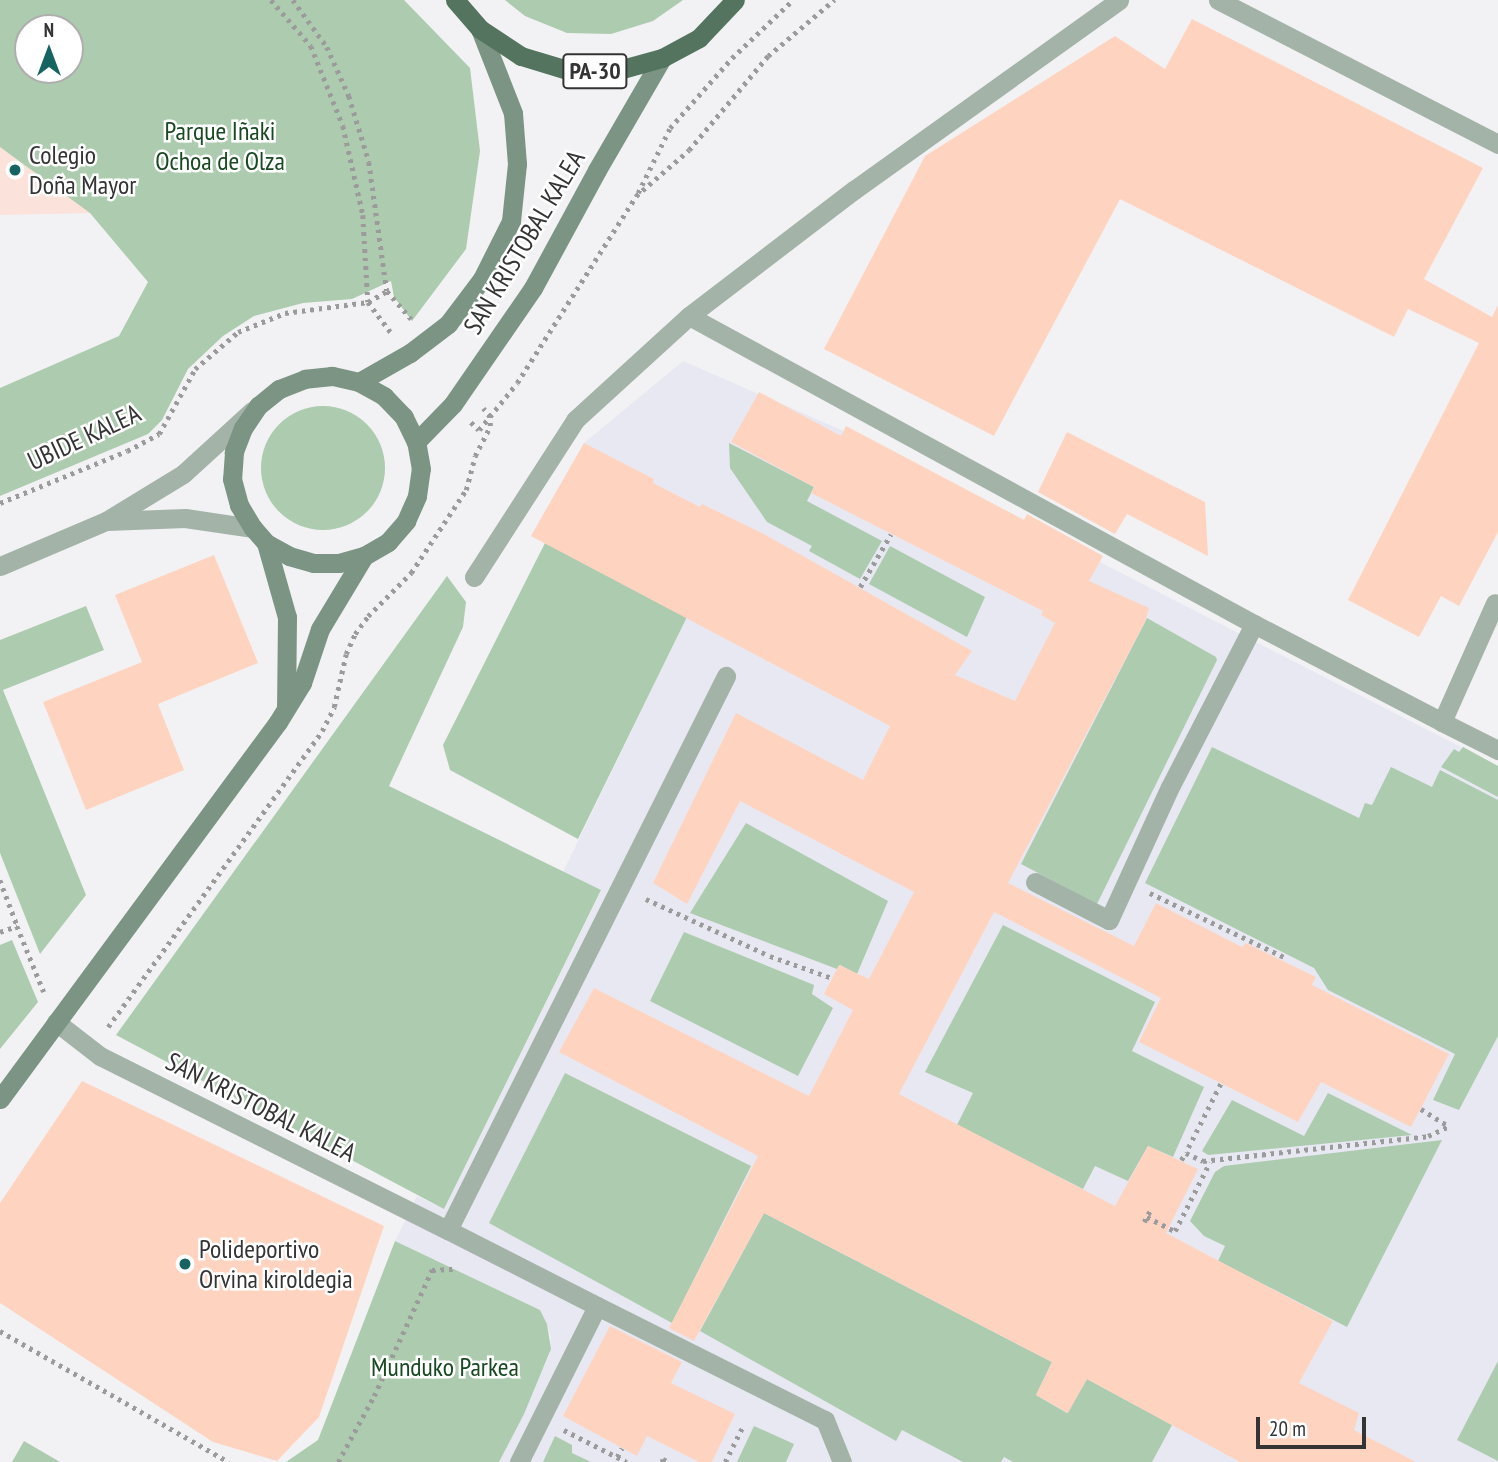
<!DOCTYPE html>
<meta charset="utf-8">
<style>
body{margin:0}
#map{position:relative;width:1498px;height:1462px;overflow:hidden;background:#f2f2f4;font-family:"PT Sans Narrow",sans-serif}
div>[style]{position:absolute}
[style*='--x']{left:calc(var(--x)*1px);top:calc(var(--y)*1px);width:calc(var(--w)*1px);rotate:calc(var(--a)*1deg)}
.built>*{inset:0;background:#e8e8f2}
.education>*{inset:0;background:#fbe2da}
.green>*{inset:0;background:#adcbaf}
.round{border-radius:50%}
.building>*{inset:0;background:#fed4c1}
.path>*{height:4.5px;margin-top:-2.25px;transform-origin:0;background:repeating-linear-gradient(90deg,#9b9b9c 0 3.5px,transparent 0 8.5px)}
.service>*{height:19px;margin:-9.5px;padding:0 9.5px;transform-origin:9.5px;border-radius:9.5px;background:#a3b3a8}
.tertiary>*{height:19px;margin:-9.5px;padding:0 9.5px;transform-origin:9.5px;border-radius:9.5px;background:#a3b3a8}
.secondary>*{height:19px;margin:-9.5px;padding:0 9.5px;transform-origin:9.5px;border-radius:9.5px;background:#7c9483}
.trunk>*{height:19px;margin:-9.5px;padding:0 9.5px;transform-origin:9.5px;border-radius:9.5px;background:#54745f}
.dots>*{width:19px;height:19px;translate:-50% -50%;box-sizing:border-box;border:4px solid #fff;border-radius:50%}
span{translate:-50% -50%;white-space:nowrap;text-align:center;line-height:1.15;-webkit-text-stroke:5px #fff;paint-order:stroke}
.shield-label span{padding:2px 5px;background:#fff;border:2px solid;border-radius:5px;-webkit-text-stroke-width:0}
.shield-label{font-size:24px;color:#343434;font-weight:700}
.park-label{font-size:26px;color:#194921}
.poi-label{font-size:26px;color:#343434}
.left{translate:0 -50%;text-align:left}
.street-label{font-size:26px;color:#343434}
.north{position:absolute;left:14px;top:14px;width:70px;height:70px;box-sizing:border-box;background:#fff;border:2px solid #aeaeae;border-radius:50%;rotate:0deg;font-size:19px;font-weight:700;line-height:28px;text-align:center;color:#343434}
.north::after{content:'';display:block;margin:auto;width:24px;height:32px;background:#156461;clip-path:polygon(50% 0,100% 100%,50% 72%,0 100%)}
.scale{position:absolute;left:1256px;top:1417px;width:110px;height:32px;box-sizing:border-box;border:4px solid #343434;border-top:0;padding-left:9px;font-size:21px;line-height:24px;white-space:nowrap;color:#343434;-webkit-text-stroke:5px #fff;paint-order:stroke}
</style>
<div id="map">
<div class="built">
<i style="clip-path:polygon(683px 361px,844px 431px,1498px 766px,1498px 1462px,499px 1462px,549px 1356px,551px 1338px,547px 1324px,540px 1310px,395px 1241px,417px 1196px,444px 1209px,601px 891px,563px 872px,687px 617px,531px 536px,584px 443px)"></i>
</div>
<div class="education">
<i style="clip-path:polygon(0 147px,62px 192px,91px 213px,0 215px)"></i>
</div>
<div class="green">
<i style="clip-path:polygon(evenodd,0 0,404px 0,470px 68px,480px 151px,466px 249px,412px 321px,394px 297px,391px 281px,352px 299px,303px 303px,254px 316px,223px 336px,188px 369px,162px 420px,148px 434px,0 496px,0 388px,119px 336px,148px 282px,90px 213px,0 147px,0 0,70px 28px,70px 70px,28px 70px,28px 28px,70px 28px)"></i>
<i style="clip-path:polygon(505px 0,683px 0,653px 21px,611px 34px,567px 33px,525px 16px)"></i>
<i class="round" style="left:261px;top:406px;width:124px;height:124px"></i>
<i style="clip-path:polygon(729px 443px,814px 487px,807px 501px,882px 541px,860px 579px,809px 551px,812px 546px,767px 522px,730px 468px)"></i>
<i style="clip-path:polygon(545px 543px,687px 617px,578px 839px,450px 770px,443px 745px)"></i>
<i style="clip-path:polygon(890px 546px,985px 597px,967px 637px,869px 584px)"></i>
<i style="clip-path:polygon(447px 576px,466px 602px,463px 627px,389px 786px,601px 890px,444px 1209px,116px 1035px)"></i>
<i style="clip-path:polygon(86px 606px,104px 650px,3px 690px,86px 895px,40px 954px,0 853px,0 640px)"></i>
<i style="clip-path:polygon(1147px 618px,1216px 657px,1217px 660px,1097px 904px,1021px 864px)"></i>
<i style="clip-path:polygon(1212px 747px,1359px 818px,1365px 803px,1372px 805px,1391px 767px,1432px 787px,1440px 770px,1498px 800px,1498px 1036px,1459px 1110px,1433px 1100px,1455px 1054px,1328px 990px,1314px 968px,1145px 883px)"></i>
<i style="clip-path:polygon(1463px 747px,1498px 766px,1498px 797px,1441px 767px,1454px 749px,1459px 752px)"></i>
<i style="clip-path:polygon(746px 823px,888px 901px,857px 974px,840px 965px,837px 969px,690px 913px)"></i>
<i style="clip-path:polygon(1003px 925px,1155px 1002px,1132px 1051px,1204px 1087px,1173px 1157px,1148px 1146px,1128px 1181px,1095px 1166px,1083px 1189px,957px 1125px,973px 1093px,925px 1072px)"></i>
<i style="clip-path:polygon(684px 932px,814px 985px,812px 994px,833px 1008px,798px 1076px,650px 1001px)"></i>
<i style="clip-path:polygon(12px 940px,38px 1002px,0 1049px,0 945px)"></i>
<i style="clip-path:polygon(565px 1073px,751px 1166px,672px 1323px,489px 1223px)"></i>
<i style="clip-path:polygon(1328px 1093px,1412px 1135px,1208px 1155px,1202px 1151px,1232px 1100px,1304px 1136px)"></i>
<i style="clip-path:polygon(1442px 1140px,1347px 1327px,1218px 1261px,1225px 1246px,1204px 1236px,1190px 1221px,1215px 1172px,1224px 1166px)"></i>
<i style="clip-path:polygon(764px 1213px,1052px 1362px,1036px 1395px,1067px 1413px,1087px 1379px,1172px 1425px,1152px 1462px,1013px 1462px,1004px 1457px,1001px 1462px,963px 1462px,902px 1430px,896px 1441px,700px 1331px)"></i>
<i style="clip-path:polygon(395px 1241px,540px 1310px,547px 1324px,551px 1349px,524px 1414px,499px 1462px,286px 1462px,318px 1440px)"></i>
<i style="clip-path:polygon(1498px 1361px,1498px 1461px,1457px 1440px)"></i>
<i style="clip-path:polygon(754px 1426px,794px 1444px,786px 1462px,737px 1462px)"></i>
<i style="clip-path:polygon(555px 1436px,572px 1445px,572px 1453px,591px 1462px,543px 1462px)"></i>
<i style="clip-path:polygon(24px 1441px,60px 1462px,12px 1462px)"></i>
</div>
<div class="building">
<i style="clip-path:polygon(1192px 19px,1483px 168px,1424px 279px,1492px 317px,1498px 305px,1498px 532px,1459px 606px,1441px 596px,1419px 637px,1348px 600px,1479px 343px,1408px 309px,1394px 337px,1120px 199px,994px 436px,824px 349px,925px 156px,1115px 36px,1165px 69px)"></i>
<i style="clip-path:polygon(759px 392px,841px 436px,846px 426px,1024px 520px,1027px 514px,1103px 556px,1089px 581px,1149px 608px,1145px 622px,1008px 883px,1134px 946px,1156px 903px,1242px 947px,1246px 943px,1316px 977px,1312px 985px,1449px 1054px,1411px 1127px,1321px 1082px,1298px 1122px,1139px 1042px,1161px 998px,994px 912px,899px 1094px,1115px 1206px,1148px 1146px,1198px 1169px,1166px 1233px,1333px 1321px,1299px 1383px,1359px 1413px,1354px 1430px,1416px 1462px,1240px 1462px,1087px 1379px,1068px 1413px,1036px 1395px,1052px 1362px,764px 1213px,694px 1341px,669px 1328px,758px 1156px,559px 1052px,594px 988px,809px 1096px,853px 1010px,824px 994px,839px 965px,869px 979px,914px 892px,740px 801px,687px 904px,653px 883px,736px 713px,863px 780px,890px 726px,531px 536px,584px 443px,654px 479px,653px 483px,700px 507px,702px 504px,762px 533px,972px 651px,955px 675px,1015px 701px,1055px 623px,1041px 615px,1043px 611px,811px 493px,814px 487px,731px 442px)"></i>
<i style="clip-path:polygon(1067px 432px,1205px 502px,1208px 556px,1127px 514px,1115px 534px,1038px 492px)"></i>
<i style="clip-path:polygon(214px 555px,258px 663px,158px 704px,184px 770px,86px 810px,43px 702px,142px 662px,115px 595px)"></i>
<i style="clip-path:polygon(82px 1081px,384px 1226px,319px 1417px,277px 1461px,213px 1442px,0 1303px,0 1203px)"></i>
<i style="clip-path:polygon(610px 1326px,682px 1362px,671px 1383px,735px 1414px,712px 1462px,699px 1462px,647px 1436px,637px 1456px,563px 1416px)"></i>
</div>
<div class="path">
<i style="--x:271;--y:0;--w:61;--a:49"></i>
<i style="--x:311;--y:46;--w:86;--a:68.2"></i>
<i style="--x:343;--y:126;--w:91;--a:77.3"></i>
<i style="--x:363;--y:215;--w:87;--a:86.7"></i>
<i style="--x:368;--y:302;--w:38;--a:53"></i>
<i style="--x:293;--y:0;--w:58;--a:54.1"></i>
<i style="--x:327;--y:47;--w:54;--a:65.8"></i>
<i style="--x:349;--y:96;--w:69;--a:73.1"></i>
<i style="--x:369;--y:162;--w:130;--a:82.1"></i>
<i style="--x:638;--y:193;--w:72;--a:-63.8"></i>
<i style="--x:670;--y:128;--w:94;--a:-48.5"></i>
<i style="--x:732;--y:58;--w:84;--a:-43.6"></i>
<i style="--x:387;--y:291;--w:37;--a:49"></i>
<i style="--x:471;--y:422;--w:11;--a:45"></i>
<i style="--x:479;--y:430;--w:60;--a:-51"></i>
<i style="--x:517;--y:383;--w:222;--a:-57.5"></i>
<i style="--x:636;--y:196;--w:70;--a:-41"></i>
<i style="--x:689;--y:150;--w:123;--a:-50"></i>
<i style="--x:768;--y:56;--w:87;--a:-40.3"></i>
<i style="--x:0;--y:503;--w:137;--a:-22.3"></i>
<i style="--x:127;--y:451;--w:36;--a:-28"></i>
<i style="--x:159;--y:434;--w:74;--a:-61"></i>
<i style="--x:195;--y:369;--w:57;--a:-40.7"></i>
<i style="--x:238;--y:332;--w:51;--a:-22"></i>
<i style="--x:285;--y:313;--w:84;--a:-7.5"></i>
<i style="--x:368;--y:302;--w:22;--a:-30"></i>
<i style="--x:860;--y:587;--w:61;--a:-59.7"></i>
<i style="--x:0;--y:880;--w:48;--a:69.3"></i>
<i style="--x:1150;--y:893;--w:148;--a:25.5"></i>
<i style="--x:646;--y:899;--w:136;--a:24.7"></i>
<i style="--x:770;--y:956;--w:66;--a:19.5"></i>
<i style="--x:0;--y:932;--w:18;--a:-19"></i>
<i style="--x:17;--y:926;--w:71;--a:67.8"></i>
<i style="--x:108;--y:1027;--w:365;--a:-54.1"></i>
<i style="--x:322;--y:731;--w:27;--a:-63"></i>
<i style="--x:334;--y:707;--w:54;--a:-77.2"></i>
<i style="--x:346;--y:654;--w:22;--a:-66"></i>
<i style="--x:355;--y:634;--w:22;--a:-54"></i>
<i style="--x:368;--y:616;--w:61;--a:-45"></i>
<i style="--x:411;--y:573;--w:100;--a:-56.5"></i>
<i style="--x:466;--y:490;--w:35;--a:-75"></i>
<i style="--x:475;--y:456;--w:34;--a:-63"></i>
<i style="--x:490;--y:426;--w:9;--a:-90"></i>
<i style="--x:490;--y:417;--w:11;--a:-128"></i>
<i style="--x:1221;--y:1084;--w:77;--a:116.9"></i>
<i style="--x:1186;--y:1153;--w:19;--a:25"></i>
<i style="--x:1203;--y:1161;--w:226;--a:-6.3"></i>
<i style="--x:1428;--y:1136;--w:23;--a:-25"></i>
<i style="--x:1421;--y:1109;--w:32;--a:32"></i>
<i style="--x:1181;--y:1160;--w:9;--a:-54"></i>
<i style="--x:1147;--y:1217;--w:31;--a:27"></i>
<i style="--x:1175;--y:1231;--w:77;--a:-63.1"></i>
<i style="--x:1144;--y:1222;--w:15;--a:-62"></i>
<i style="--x:0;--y:1331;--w:264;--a:29.8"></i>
<i style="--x:564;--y:1430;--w:59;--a:27"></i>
<i style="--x:617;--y:1457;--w:10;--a:-61"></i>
<i style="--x:617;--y:1457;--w:11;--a:27"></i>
<i style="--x:338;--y:1462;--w:75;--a:-61.4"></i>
<i style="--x:374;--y:1396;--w:139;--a:-65.3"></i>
<i style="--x:432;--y:1270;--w:22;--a:-3"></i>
<i style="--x:662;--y:1462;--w:3;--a:-72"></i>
<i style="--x:663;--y:1459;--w:7;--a:27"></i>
<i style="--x:725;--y:1462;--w:42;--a:-63.4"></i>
</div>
<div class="service">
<i style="--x:1218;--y:0;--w:315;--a:27.2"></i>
<i style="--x:689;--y:316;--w:643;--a:28.6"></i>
<i style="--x:1254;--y:624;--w:212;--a:27.5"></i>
<i style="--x:1442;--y:722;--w:130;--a:-66"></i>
<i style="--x:474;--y:577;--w:187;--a:-57.2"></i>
<i style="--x:575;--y:420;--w:154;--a:-42.4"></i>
<i style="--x:689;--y:316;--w:208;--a:-37.4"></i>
<i style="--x:854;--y:190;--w:326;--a:-35.6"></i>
<i style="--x:1442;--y:722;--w:63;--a:26.6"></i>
<i style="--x:1035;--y:882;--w:83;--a:27.2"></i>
<i style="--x:1109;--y:920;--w:146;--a:-65.4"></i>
<i style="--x:1170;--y:787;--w:183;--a:-62.7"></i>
<i style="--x:56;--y:1022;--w:56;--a:37.7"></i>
<i style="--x:100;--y:1056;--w:389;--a:26.6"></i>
<i style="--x:597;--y:1306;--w:255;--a:26.6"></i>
<i style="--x:825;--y:1420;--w:45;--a:68"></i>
<i style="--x:519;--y:1462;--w:174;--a:-63.4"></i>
<i style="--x:597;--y:1306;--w:167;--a:-153"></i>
<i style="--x:448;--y:1230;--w:620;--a:-63.35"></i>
</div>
<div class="tertiary">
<i style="--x:107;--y:521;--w:78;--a:-2.2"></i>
<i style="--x:185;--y:518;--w:69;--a:8.4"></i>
<i style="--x:0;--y:566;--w:115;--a:-23"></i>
<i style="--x:106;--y:521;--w:90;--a:-31.4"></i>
<i style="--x:183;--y:474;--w:93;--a:-42.4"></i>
</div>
<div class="secondary">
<i style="--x:359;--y:382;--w:59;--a:-29.6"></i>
<i style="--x:410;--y:353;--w:48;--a:-37.3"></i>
<i style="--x:448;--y:324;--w:56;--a:-52.9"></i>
<i style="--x:482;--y:279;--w:65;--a:-63.4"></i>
<i style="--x:511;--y:221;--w:57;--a:-84"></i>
<i style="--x:517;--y:164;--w:51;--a:-94.5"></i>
<i style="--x:513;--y:113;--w:90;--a:-111.4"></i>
<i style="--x:416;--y:442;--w:53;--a:-45.8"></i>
<i style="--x:453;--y:404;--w:141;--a:-55.4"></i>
<i style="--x:533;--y:288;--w:134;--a:-61.5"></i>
<i style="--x:597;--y:170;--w:129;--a:-59.9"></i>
<i style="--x:266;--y:543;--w:26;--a:29"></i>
<i style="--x:289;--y:556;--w:25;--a:16"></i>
<i style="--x:313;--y:563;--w:26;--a:0"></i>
<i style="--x:339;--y:563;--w:26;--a:-16"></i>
<i style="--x:364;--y:556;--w:28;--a:-30"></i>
<i style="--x:388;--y:542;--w:28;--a:-49"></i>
<i style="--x:406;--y:521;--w:27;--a:-66"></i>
<i style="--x:417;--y:496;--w:27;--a:-82"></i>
<i style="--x:421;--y:469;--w:27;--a:-100"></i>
<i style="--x:416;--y:442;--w:28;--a:-116"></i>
<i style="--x:404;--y:417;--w:29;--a:-134"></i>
<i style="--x:384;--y:396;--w:29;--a:-151"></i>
<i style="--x:359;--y:382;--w:28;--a:-167"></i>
<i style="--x:332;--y:376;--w:27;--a:174"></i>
<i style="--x:305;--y:379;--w:28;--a:159"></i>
<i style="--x:279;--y:389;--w:27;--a:141"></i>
<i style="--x:258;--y:406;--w:27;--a:124"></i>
<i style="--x:243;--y:428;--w:26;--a:111"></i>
<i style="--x:234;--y:452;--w:27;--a:94"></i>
<i style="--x:232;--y:479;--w:27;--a:75"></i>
<i style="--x:239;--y:505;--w:27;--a:59"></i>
<i style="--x:253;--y:528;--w:20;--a:49"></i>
<i style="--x:266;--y:543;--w:77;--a:74.2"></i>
<i style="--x:287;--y:617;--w:90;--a:90.6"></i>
<i style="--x:0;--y:1099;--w:468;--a:-53.6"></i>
<i style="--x:278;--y:722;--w:46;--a:-58.4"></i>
<i style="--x:302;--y:683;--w:57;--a:-71.6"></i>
<i style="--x:320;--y:629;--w:85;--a:-58.9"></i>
</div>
<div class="trunk">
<i style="--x:455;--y:0;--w:38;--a:49"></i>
<i style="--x:480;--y:29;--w:49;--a:33.4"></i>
<i style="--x:521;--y:56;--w:48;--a:16.9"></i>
<i style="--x:567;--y:70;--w:48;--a:1.2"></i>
<i style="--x:615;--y:71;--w:49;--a:-15.5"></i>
<i style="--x:662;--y:58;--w:42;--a:-28.4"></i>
<i style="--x:699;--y:38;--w:52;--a:-46.5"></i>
</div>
<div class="dots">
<i style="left:15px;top:170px;background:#156461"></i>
<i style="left:185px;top:1264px;background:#156461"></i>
</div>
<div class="shield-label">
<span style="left:595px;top:71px">PA-30</span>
</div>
<div class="park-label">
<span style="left:220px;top:146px">Parque Iñaki<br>Ochoa de Olza</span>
<span style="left:445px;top:1367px">Munduko Parkea</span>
</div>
<div class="poi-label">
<span class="left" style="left:29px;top:170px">Colegio<br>Doña Mayor</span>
<span class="left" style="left:199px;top:1264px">Polideportivo<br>Orvina kiroldegia</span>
</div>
<div class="street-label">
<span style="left:524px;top:242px;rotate:-59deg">SAN KRISTOBAL KALEA</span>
<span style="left:84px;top:437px;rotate:-25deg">UBIDE KALEA</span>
<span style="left:261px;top:1107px;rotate:27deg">SAN KRISTOBAL KALEA</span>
</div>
<div class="north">N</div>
<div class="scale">20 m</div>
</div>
